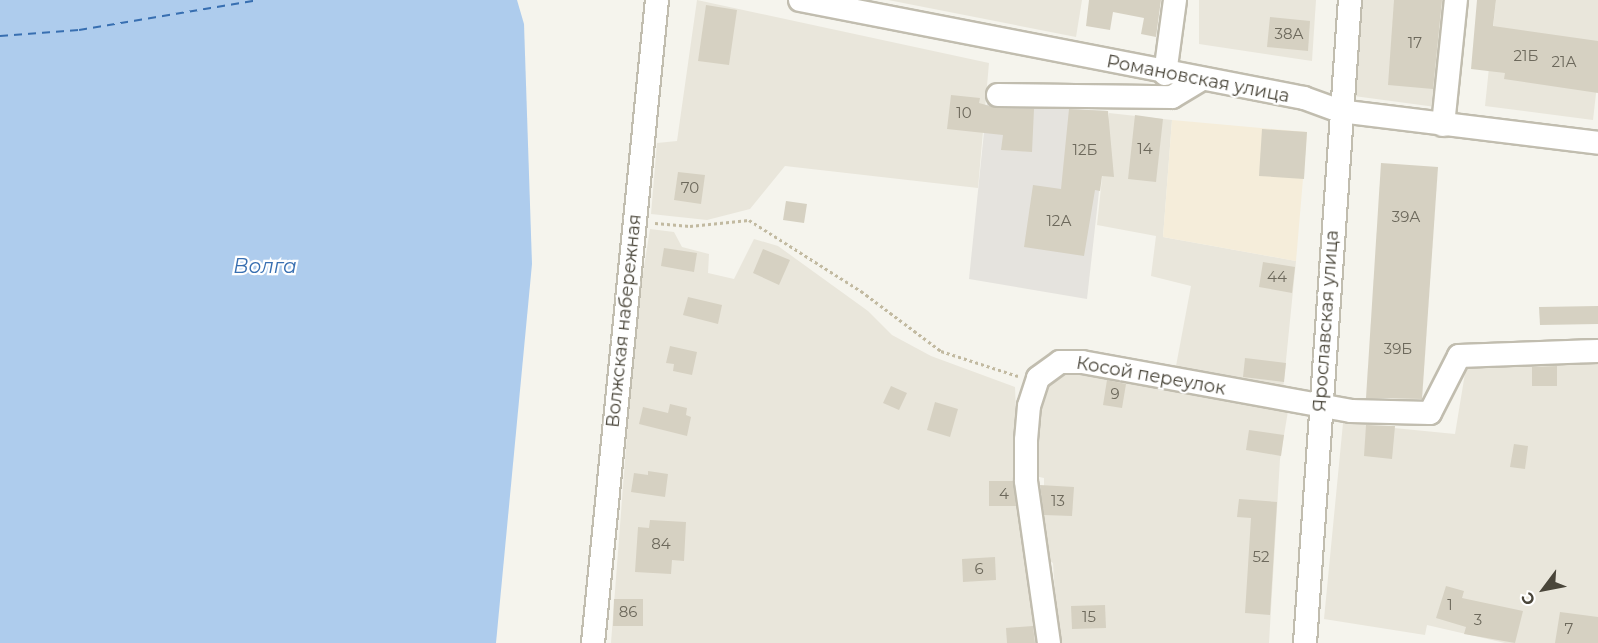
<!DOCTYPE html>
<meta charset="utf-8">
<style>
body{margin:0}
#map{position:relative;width:1598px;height:643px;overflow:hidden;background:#f5f4ed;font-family:Montserrat,sans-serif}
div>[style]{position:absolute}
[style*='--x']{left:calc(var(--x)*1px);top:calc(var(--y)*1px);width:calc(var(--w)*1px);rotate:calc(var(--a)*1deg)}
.residential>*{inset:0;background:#e9e6db}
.commercial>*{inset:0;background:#f5edda}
.industrial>*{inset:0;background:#e5e3de}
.water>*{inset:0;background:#aecced}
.ferry>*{height:1.5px;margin-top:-0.75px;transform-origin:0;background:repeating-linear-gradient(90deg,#386fb1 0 8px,transparent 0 14px)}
.building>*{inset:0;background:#d6d1c2}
.path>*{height:3px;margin-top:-1.5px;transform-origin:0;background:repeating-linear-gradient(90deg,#c2baa1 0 3px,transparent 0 6px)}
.roads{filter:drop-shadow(2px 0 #c1bdaf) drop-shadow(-2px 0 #c1bdaf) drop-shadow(0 2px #c1bdaf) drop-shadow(0 -2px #c1bdaf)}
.minor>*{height:22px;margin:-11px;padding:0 11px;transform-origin:11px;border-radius:11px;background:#fff}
span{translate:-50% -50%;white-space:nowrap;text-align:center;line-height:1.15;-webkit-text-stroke:4.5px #fff;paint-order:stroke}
.number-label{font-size:15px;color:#6d695c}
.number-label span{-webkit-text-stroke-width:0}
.street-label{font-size:18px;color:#4a463a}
.water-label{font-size:20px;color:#386fb1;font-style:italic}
.north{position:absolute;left:1514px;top:559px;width:60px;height:60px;-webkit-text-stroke:4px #fff;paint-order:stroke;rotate:238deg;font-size:16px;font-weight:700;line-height:24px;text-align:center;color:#4a463a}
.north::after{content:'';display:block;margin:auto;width:21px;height:27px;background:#4a463a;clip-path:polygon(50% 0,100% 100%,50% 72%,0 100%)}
</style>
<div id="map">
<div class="residential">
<i style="clip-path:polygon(697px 0,989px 63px,978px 188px,785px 166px,750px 209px,707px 220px,651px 214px,657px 143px,677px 141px)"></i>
<i style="clip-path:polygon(888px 0,1082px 0,1076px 37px)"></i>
<i style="clip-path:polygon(1199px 0,1316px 0,1312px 61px,1199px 44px)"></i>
<i style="clip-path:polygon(1363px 0,1468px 0,1458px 110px,1354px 96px)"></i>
<i style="clip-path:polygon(1496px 0,1598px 0,1598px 76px,1593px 120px,1485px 106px)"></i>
<i style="clip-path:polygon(1109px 113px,1172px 120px,1163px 237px,1296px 261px,1283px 390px,1176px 366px,1191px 286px,1151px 276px,1156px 236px,1097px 225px)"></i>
<i style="clip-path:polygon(650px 229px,674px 232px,682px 247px,709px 254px,708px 273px,734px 279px,754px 239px,778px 246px,868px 311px,892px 335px,931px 356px,1015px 387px,1018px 462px,1038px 643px,611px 643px,636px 317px)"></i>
<i style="clip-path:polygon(1598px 360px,1598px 643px,1505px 643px,1427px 625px,1425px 635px,1324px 619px,1343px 423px,1455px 434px,1467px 361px)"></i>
<i style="clip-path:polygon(1057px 372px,1076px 372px,1288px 411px,1280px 459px,1269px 643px,1058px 643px,1053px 563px,1044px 557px,1044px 478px,1035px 476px,1038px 406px,1046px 382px)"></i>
</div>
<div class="commercial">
<i style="clip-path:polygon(1172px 120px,1307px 132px,1296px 261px,1163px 237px)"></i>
</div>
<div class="industrial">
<i style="clip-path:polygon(987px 103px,1108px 111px,1087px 299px,969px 279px)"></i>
</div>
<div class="water">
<i style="clip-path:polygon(0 0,517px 0,524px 24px,532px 264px,496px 643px,0 643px)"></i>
</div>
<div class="ferry">
<i style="--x:0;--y:36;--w:79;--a:-4.3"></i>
<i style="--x:79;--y:30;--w:182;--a:-9.5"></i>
</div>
<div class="building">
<i style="clip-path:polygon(1089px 0,1161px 0,1156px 37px,1141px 34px,1144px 18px,1113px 12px,1110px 30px,1086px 26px)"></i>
<i style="clip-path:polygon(1394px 0,1442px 0,1433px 89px,1388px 85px)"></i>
<i style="clip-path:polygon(1477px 0,1496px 0,1493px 26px,1598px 41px,1598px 93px,1504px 79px,1505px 73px,1471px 69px)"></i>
<i style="clip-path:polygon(706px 5px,737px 10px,729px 65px,698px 61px)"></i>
<i style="clip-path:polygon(1270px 17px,1310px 21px,1308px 51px,1267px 47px)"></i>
<i style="clip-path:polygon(951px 95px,980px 98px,979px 103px,997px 108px,1034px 109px,1032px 152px,1001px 150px,1003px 135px,947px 129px)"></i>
<i style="clip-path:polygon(1069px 109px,1108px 111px,1114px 177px,1102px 176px,1100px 191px,1095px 190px,1084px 256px,1024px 247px,1033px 185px,1061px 189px)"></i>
<i style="clip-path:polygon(1135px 115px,1163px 119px,1156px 182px,1128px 179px)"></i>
<i style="clip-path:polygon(1262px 129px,1307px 132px,1304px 179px,1259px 176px)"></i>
<i style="clip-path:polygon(1381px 163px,1438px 167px,1422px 399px,1366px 398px)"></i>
<i style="clip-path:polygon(678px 172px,705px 175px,701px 204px,674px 200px)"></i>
<i style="clip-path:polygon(786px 201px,807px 204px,804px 223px,783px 220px)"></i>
<i style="clip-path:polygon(664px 248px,697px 253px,694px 272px,661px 266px)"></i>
<i style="clip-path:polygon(763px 249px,790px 260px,779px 285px,753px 273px)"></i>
<i style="clip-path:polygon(1263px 262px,1295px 267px,1292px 293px,1259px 287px)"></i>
<i style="clip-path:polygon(688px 297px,722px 305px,718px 324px,683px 315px)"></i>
<i style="clip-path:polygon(1598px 306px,1598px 324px,1540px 325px,1539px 307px)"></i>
<i style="clip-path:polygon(670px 346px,697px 352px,692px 375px,673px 371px,674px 364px,666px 363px)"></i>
<i style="clip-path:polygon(1245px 358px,1286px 363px,1284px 382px,1243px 377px)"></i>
<i style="clip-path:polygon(1557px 366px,1557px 386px,1532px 386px,1532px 367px)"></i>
<i style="clip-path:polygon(1107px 380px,1126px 384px,1122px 408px,1103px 405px)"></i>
<i style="clip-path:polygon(891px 386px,907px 393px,899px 410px,883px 403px)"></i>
<i style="clip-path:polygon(935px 402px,958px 409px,950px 437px,927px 430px)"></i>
<i style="clip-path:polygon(670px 404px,687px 408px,686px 415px,691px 417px,687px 436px,639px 424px,643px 407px,668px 413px)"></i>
<i style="clip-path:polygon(1366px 425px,1395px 426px,1392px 459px,1364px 456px)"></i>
<i style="clip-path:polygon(1249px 430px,1284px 435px,1281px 456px,1246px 450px)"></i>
<i style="clip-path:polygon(1514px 444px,1528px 446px,1525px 469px,1510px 467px)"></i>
<i style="clip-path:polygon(648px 471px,668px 474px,665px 497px,631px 492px,634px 473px,648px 475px)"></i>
<i style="clip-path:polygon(989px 481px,1013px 481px,1016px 506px,989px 506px)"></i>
<i style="clip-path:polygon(1040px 485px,1074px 487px,1072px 516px,1044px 515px)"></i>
<i style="clip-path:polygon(1239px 499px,1277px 502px,1270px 615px,1245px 613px,1251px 518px,1237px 517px)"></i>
<i style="clip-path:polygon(650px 520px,686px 522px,684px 561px,672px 560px,671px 574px,635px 572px,638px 527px,649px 528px)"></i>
<i style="clip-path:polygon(995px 557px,996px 580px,963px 582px,962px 559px)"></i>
<i style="clip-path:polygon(1446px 586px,1464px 591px,1462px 598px,1523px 611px,1515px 643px,1464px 634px,1466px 627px,1436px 618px)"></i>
<i style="clip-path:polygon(614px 599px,643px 599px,643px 626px,613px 626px)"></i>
<i style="clip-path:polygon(1105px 605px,1106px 628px,1072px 629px,1071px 606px)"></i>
<i style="clip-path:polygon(1560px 612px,1598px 617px,1598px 643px,1555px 643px)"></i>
<i style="clip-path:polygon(1033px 626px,1035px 643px,1007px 643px,1006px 628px)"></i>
</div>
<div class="path">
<i style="--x:655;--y:223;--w:35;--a:5"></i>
<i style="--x:690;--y:226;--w:59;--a:-5.8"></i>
<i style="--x:749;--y:220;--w:133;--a:32.4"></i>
<i style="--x:861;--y:291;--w:100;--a:36.9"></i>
<i style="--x:941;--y:351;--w:81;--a:18"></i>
</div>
<div class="roads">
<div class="minor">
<i style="--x:800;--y:0;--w:513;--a:11"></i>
<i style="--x:1304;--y:98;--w:37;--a:20"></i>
<i style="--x:1339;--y:111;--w:261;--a:7"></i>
<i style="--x:1165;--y:74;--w:75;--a:-82.3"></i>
<i style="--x:998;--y:95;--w:174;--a:0.7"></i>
<i style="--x:1172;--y:97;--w:31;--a:-31"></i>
<i style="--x:1443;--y:125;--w:126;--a:-84.1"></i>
<i style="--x:593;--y:643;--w:646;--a:-84.32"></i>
<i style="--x:1049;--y:643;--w:164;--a:-98.1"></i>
<i style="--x:1026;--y:481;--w:41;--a:-90"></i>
<i style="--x:1026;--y:440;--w:34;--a:-85"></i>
<i style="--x:1029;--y:406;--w:29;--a:-72"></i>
<i style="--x:1038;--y:378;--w:27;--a:-36"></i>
<i style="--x:1060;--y:362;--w:22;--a:0"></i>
<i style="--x:1082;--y:362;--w:273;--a:10.3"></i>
<i style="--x:1351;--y:411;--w:79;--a:1.5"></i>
<i style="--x:1430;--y:413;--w:64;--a:-63"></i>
<i style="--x:1459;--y:356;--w:139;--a:-2.1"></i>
<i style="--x:1305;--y:643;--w:645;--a:-86"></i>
</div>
</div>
<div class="number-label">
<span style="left:1289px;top:34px">38А</span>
<span style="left:1415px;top:43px">17</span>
<span style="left:1526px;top:56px">21Б</span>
<span style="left:1564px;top:62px">21А</span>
<span style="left:964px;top:113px">10</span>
<span style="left:1145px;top:149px">14</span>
<span style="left:1085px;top:150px">12Б</span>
<span style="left:690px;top:188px">70</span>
<span style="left:1406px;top:217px">39А</span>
<span style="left:1059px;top:221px">12А</span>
<span style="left:1277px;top:277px">44</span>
<span style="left:1398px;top:349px">39Б</span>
<span style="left:1115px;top:394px">9</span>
<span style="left:1004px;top:494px">4</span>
<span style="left:1058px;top:501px">13</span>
<span style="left:661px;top:544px">84</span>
<span style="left:1261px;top:557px">52</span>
<span style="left:979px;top:569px">6</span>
<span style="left:1450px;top:605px">1</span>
<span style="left:628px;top:612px">86</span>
<span style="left:1089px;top:617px">15</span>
<span style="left:1478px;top:620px">3</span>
<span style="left:1569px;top:629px">7</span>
</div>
<div class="street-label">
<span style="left:1198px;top:79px;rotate:11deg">Романовская улица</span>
<span style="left:624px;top:321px;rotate:-84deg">Волжская набережная</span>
<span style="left:1326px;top:321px;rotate:-86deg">Ярославская улица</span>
<span style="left:1151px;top:376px;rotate:10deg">Косой переулок</span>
</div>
<div class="water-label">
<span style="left:265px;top:266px">Волга</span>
</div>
<div class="north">С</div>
</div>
